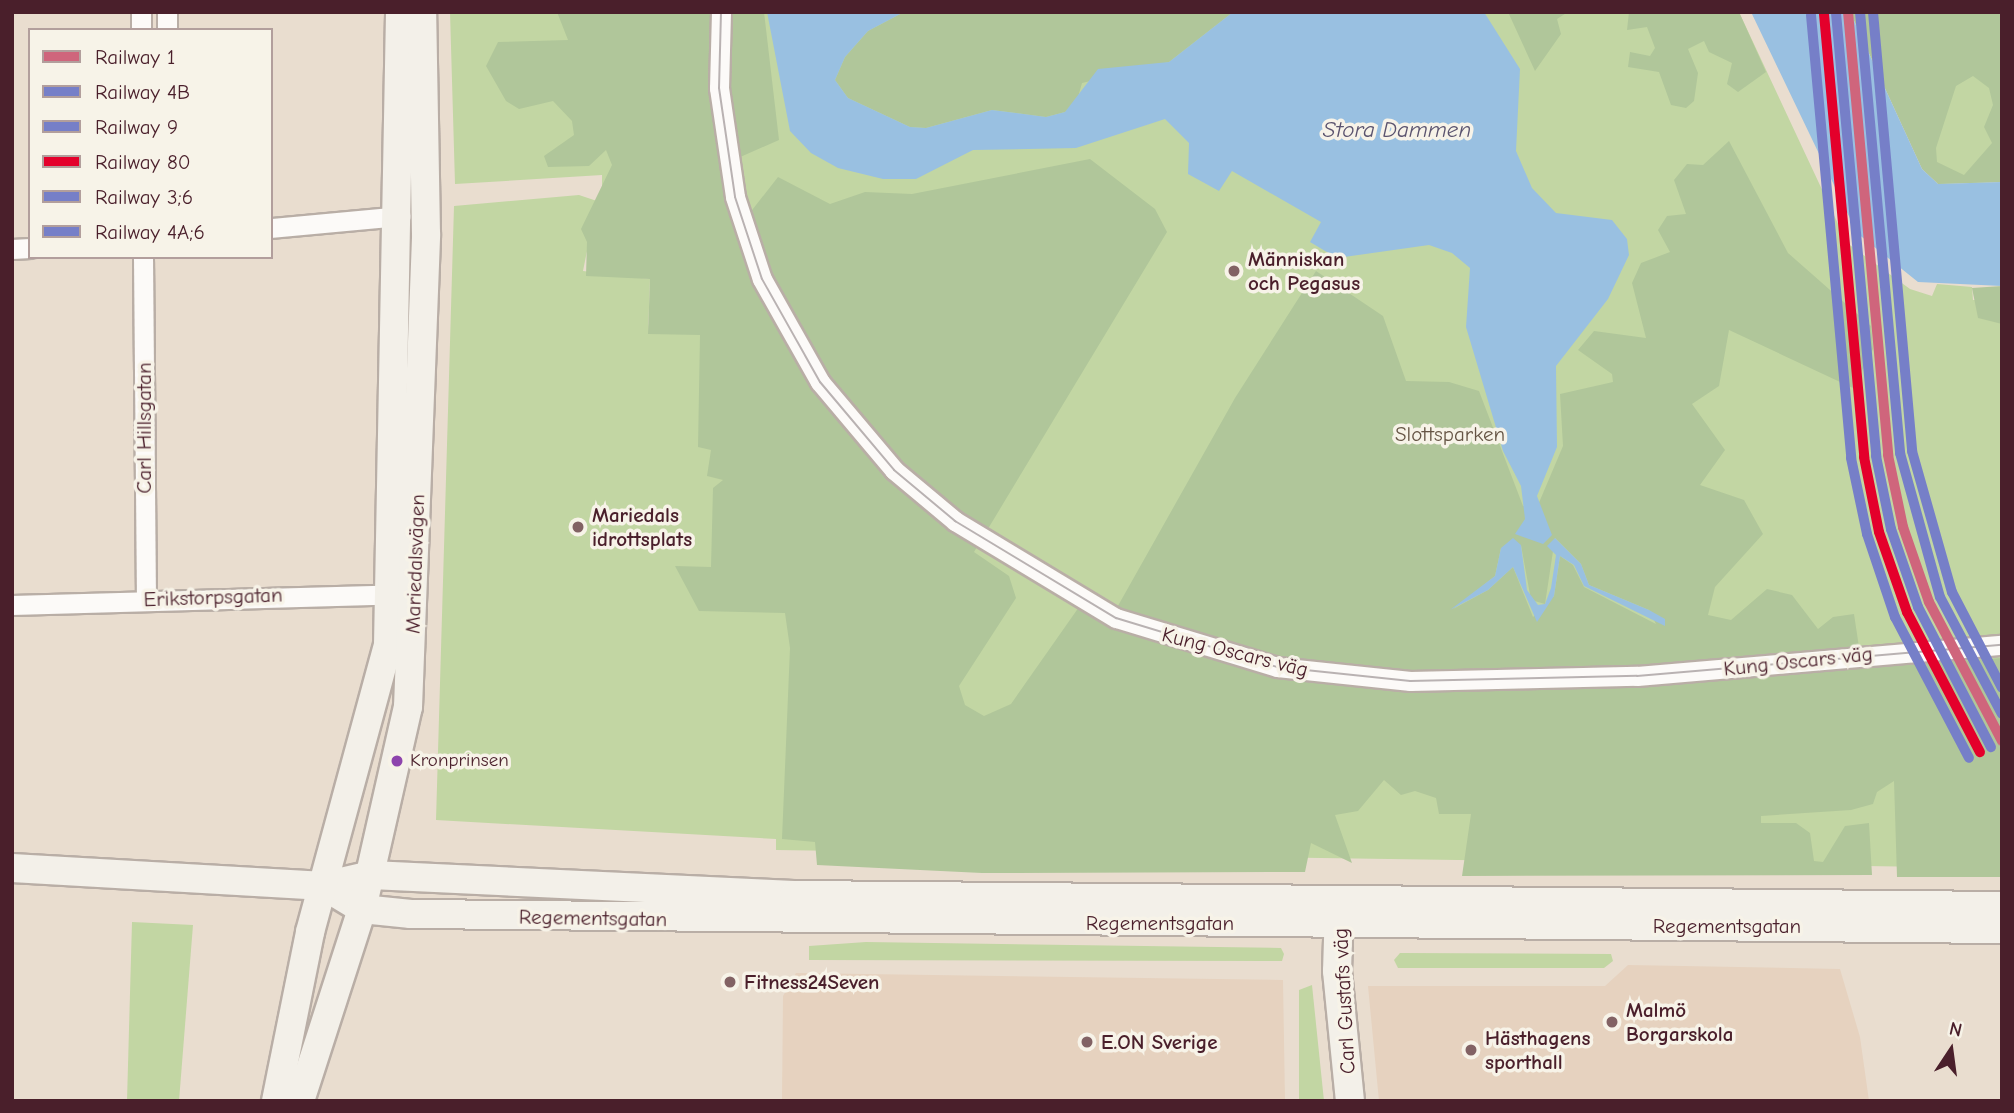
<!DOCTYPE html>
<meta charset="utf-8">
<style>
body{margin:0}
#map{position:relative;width:2014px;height:1113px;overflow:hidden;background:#e9ddcf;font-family:"Comic Neue",sans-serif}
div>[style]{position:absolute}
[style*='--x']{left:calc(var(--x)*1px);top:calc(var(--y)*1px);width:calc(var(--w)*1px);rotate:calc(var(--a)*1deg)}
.built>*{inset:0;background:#e6d2bf}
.green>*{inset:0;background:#c2d6a3}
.forest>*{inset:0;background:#b0c69a}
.water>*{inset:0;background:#99c0e1}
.roads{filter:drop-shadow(2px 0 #b9aea6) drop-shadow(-2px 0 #b9aea6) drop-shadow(0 2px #b9aea6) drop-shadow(0 -2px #b9aea6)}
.street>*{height:19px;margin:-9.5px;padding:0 9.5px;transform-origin:9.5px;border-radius:9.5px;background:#fcfaf8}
.secondary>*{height:28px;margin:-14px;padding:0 14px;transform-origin:14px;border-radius:14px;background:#f3f0e9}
.tram>*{height:2px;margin:-1px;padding:0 1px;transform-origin:1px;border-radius:1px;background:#b9b2b2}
.rail-1>*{height:10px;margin:-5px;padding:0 5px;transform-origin:5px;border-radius:5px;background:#cf657c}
.rail-2>*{height:10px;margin:-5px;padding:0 5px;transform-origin:5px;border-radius:5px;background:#767fc8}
.rail-3>*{height:10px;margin:-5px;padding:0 5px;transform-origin:5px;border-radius:5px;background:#767fc8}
.rail-4>*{height:10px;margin:-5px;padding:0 5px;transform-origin:5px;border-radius:5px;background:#e4002b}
.rail-5>*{height:10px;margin:-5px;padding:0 5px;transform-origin:5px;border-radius:5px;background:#767fc8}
.rail-6>*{height:10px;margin:-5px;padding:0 5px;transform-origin:5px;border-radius:5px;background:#767fc8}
.dots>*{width:19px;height:19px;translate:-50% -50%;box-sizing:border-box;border:4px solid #f7f3e8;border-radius:50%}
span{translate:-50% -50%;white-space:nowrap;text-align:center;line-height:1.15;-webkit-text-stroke:7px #f7f3e8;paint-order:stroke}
.bus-label{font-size:19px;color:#4a1f2b}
.left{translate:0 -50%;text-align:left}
.poi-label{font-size:21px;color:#4a1f2b;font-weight:700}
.street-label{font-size:21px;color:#4a1f2b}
.park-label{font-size:21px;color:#655444}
.water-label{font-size:23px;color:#5a536e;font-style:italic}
.frame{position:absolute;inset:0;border:14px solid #4a1f2b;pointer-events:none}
.legend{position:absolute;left:28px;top:28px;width:245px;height:231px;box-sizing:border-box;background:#f7f3e8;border:2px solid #b29e9c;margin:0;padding:9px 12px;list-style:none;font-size:21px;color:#4a1f2b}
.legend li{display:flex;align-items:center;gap:14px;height:35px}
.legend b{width:35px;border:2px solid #b29e9c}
.north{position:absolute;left:1916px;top:1015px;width:70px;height:70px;-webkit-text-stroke:5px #f7f3e8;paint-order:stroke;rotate:13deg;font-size:19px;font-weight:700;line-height:28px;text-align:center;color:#4a1f2b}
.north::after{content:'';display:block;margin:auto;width:24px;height:32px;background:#4a1f2b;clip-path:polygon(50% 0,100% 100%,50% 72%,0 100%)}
</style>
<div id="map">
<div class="built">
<i style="clip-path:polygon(1628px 965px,1840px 969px,1860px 1037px,1869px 1101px,1379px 1101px,1368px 986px,1605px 986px)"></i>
<i style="clip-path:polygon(796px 973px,1283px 980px,1285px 1101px,782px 1101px,783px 996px)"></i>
</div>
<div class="green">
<i style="clip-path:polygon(450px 12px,1739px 12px,1847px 243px,1910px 289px,1932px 296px,1937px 284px,1972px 287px,1973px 300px,2002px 300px,2002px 868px,776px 850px,776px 839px,436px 820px,454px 206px,579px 195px,597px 201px,583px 271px,650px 279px,648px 334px,654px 272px,602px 263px,602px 175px,455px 184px)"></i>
<i style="clip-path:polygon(1850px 12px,2002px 12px,2002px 182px,1938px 184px)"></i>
<i style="clip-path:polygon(132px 922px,193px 925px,179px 1101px,127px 1101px)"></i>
<i style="clip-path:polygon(866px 942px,1281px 948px,1284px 954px,1282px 961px,809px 960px,809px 946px)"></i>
<i style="clip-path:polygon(1400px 953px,1611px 954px,1613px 961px,1604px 968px,1398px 968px,1394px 960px)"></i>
<i style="clip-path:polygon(1312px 985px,1324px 1101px,1299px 1101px,1299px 990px)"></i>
</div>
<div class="forest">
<i style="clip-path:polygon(evenodd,557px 12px,764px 12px,779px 140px,738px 158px,749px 214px,778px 177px,830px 204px,865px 192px,912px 194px,1090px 159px,1155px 209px,1167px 232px,974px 552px,1009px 576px,1016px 598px,959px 686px,965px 705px,984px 716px,1011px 704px,1079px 607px,1110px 620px,1235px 398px,1316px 271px,1383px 316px,1406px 381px,1449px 382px,1479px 391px,1523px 506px,1538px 505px,1563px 446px,1560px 394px,1613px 382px,1612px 374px,1578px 350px,1594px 331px,1646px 338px,1632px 283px,1641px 263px,1670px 252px,1658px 230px,1667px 216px,1686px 214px,1674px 180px,1687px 164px,1703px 165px,1729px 141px,1788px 253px,1871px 326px,1873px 349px,1853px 388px,1729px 330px,1719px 386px,1692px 404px,1725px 450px,1700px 485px,1744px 500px,1763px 534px,1715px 587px,1708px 615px,1731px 620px,1767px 589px,1792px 595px,1818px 629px,1833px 617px,1854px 614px,1862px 667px,2002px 658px,2002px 877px,1897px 877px,1894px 781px,1877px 792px,1873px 804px,1851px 810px,1761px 816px,1761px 823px,1796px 823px,1810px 833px,1814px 861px,1823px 862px,1845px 826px,1869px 823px,1872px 875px,1462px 876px,1471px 814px,1439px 814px,1436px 798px,1415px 791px,1401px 795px,1384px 780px,1358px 811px,1335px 815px,1352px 863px,1311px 843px,1305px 872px,982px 873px,817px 865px,815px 842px,782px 839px,790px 648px,785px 613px,699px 611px,675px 566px,711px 567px,713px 488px,723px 480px,707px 476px,711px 450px,698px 447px,700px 335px,648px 334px,650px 279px,586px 276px,587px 242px,581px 229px,612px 165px,606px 150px,589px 166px,548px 167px,544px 156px,574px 135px,572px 121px,553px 101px,519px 109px,506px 101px,486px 66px,498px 42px,568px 40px,557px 12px,1555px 538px,1581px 564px,1589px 585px,1649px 610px,1656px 624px,1584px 587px,1573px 565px,1560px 556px,1554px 596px,1533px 617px,1513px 567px,1488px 590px,1453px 609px,1495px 576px,1501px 548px,1521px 545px,1531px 600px,1545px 604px,1555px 538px)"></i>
<i style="clip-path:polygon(904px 12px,1233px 12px,1169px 62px,1082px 83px,1076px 104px,1065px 112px,1046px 117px,992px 110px,926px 128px,910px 127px,848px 98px,835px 80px,845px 57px,868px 31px)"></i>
<i style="clip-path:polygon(1508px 12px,1568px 12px,1557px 19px,1561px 34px,1535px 71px)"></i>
<i style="clip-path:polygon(1629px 12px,1739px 12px,1766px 72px,1738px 92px,1727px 84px,1732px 63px,1709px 52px,1704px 41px,1688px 49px,1698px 73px,1694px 101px,1686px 108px,1671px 105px,1659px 72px,1628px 67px,1630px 52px,1650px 56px,1655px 48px,1647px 27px,1627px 30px)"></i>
<i style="clip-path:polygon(evenodd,1850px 12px,2002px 12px,2002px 182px,1938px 184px,1922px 169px,1850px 12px,1973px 76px,1989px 88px,1993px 105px,1984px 127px,1992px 143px,1964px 175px,1937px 162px,1936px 148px,1956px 86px,1973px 76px)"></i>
<i style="clip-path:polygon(2002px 286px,2002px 324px,1978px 318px,1972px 288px)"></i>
</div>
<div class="water">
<i style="clip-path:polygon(767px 12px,904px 12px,868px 31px,845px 57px,835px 80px,848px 98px,910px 127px,926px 128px,992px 110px,1046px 117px,1065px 112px,1098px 69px,1169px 62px,1233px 12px,1484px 12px,1520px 69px,1516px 151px,1532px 188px,1556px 213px,1612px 220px,1627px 239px,1629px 255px,1608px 299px,1556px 366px,1557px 447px,1537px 496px,1552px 535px,1543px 544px,1515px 534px,1525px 519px,1521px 486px,1503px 451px,1466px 327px,1470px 268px,1452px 253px,1429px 245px,1337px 258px,1310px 242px,1321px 222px,1232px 171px,1219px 191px,1188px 174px,1189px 143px,1165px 119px,1076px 148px,973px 150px,916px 179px,883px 179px,838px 168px,811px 153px,790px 131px)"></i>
<i style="clip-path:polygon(1751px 12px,1850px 12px,1922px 169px,1938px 184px,2002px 182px,2002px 286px,1918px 282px,1857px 233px)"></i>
<i style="clip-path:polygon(1513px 538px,1521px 545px,1527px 590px,1538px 605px,1545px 604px,1551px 588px,1556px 555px,1547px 546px,1555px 538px,1581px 564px,1589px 585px,1649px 610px,1665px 619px,1665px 626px,1584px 586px,1574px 565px,1560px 556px,1554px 596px,1537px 622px,1513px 567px,1488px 590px,1450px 610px,1495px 576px,1501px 548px)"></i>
</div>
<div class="roads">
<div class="street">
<i style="--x:141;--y:12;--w:18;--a:90"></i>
<i style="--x:167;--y:12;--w:18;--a:90"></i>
<i style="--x:721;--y:12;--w:76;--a:91.5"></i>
<i style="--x:719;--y:88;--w:110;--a:81.6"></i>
<i style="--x:735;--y:197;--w:86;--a:71.8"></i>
<i style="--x:762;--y:279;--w:118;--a:60.6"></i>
<i style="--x:820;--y:382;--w:115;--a:49.9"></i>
<i style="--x:894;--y:470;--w:80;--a:39.9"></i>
<i style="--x:955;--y:521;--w:188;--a:31.1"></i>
<i style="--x:1116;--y:618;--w:168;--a:16.9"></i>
<i style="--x:1277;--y:667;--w:134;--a:6"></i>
<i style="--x:1410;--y:681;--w:227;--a:-1.3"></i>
<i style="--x:1637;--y:676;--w:366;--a:-4.9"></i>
<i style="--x:271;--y:228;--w:130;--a:-5.3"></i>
<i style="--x:12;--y:249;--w:18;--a:-3"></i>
<i style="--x:143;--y:257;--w:343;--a:89.5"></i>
<i style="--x:12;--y:605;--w:387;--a:-1.6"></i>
</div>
<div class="secondary">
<i style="--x:12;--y:868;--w:313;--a:3.3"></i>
<i style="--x:324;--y:886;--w:48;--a:-13.2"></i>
<i style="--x:371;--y:875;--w:423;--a:2.7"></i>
<i style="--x:794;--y:895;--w:1208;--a:0.52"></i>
<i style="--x:324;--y:886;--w:44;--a:31.2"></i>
<i style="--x:362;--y:909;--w:49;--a:5.8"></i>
<i style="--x:411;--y:914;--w:1591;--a:0.54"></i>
<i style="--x:1339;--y:908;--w:63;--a:91.8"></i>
<i style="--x:1337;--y:971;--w:131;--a:84.3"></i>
<i style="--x:276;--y:1101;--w:172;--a:-78.6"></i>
<i style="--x:310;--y:932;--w:297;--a:-74.8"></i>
<i style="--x:388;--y:645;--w:633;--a:-88.91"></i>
<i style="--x:300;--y:1101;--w:202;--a:-72.1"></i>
<i style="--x:362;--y:909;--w:207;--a:-77.2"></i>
<i style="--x:408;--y:707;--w:473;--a:-87.8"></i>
<i style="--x:426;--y:234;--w:222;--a:-91"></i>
</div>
</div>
<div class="tram">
<i style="--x:721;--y:12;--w:76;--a:91.5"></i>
<i style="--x:719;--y:88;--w:110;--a:81.6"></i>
<i style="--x:735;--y:197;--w:86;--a:71.8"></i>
<i style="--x:762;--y:279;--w:118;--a:60.6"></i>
<i style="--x:820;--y:382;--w:115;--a:49.9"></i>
<i style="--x:894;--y:470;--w:80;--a:39.9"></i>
<i style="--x:955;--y:521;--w:188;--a:31.1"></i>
<i style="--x:1116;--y:618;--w:168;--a:16.9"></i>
<i style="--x:1277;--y:667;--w:134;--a:6"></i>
<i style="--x:1410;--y:681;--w:227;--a:-1.3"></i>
<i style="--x:1637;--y:676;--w:366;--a:-4.9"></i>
</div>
<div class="rail-1">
<i style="--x:1848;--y:12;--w:445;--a:84.8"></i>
<i style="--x:1888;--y:455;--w:74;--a:78.2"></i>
<i style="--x:1903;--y:527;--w:79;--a:70.9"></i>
<i style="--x:1929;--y:602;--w:157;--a:62.3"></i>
</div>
<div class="rail-2">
<i style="--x:1836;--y:13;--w:445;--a:84.8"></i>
<i style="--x:1876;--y:456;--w:75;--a:78.4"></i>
<i style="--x:1891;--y:529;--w:83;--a:70.9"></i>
<i style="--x:1918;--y:607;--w:158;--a:62.5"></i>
</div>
<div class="rail-3">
<i style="--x:1860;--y:12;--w:443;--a:84.8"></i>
<i style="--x:1900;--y:453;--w:149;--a:74.5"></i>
<i style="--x:1940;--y:597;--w:132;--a:62.1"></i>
</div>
<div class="rail-4">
<i style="--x:1824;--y:14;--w:445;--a:84.8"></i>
<i style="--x:1864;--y:457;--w:76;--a:78.7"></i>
<i style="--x:1879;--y:532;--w:85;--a:70.7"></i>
<i style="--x:1907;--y:612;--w:158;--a:62.5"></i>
</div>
<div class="rail-5">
<i style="--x:1873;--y:12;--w:441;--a:84.9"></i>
<i style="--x:1912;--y:451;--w:147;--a:74.2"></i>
<i style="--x:1952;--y:592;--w:108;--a:62.5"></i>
</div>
<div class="rail-6">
<i style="--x:1811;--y:15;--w:445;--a:84.8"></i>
<i style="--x:1851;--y:458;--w:78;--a:78.1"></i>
<i style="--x:1867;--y:534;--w:88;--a:71.4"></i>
<i style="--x:1895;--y:617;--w:159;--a:62.3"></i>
</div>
<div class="dots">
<i style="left:1234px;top:271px;background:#826264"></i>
<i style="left:578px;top:527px;background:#826264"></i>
<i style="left:397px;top:761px;background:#8e44ad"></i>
<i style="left:730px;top:982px;background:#826264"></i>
<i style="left:1612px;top:1022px;background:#826264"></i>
<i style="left:1087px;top:1042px;background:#826264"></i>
<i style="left:1471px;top:1050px;background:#826264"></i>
</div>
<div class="bus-label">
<span class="left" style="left:410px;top:761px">Kronprinsen</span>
</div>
<div class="poi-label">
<span class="left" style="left:1248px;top:271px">Människan<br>och Pegasus</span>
<span class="left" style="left:592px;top:527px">Mariedals<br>idrottsplats</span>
<span class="left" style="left:744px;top:982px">Fitness24Seven</span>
<span class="left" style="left:1626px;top:1022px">Malmö<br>Borgarskola</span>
<span class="left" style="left:1485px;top:1050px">Hästhagens<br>sporthall</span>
<span class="left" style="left:1101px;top:1042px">E.ON Sverige</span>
</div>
<div class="street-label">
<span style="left:144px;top:428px;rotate:-90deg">Carl Hillsgatan</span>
<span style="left:415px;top:564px;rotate:-88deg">Mariedalsvägen</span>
<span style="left:213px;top:597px;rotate:-2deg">Erikstorpsgatan</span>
<span style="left:1235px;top:652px;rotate:14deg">Kung Oscars väg</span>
<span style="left:1798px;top:661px;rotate:-6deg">Kung Oscars väg</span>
<span style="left:593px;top:918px;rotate:1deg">Regementsgatan</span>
<span style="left:1160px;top:923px">Regementsgatan</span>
<span style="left:1727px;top:926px">Regementsgatan</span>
<span style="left:1344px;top:1001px;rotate:-93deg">Carl Gustafs väg</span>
</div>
<div class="park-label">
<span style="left:1450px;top:434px">Slottsparken</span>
</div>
<div class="water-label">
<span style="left:1397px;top:130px">Stora Dammen</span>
</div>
<div class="frame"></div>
<ul class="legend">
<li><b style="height:9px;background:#cf657c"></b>Railway 1</li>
<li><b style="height:9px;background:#767fc8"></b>Railway 4B</li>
<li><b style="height:9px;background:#767fc8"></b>Railway 9</li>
<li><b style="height:9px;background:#e4002b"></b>Railway 80</li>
<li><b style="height:9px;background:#767fc8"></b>Railway 3;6</li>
<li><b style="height:9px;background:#767fc8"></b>Railway 4A;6</li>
</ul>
<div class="north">N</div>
</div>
